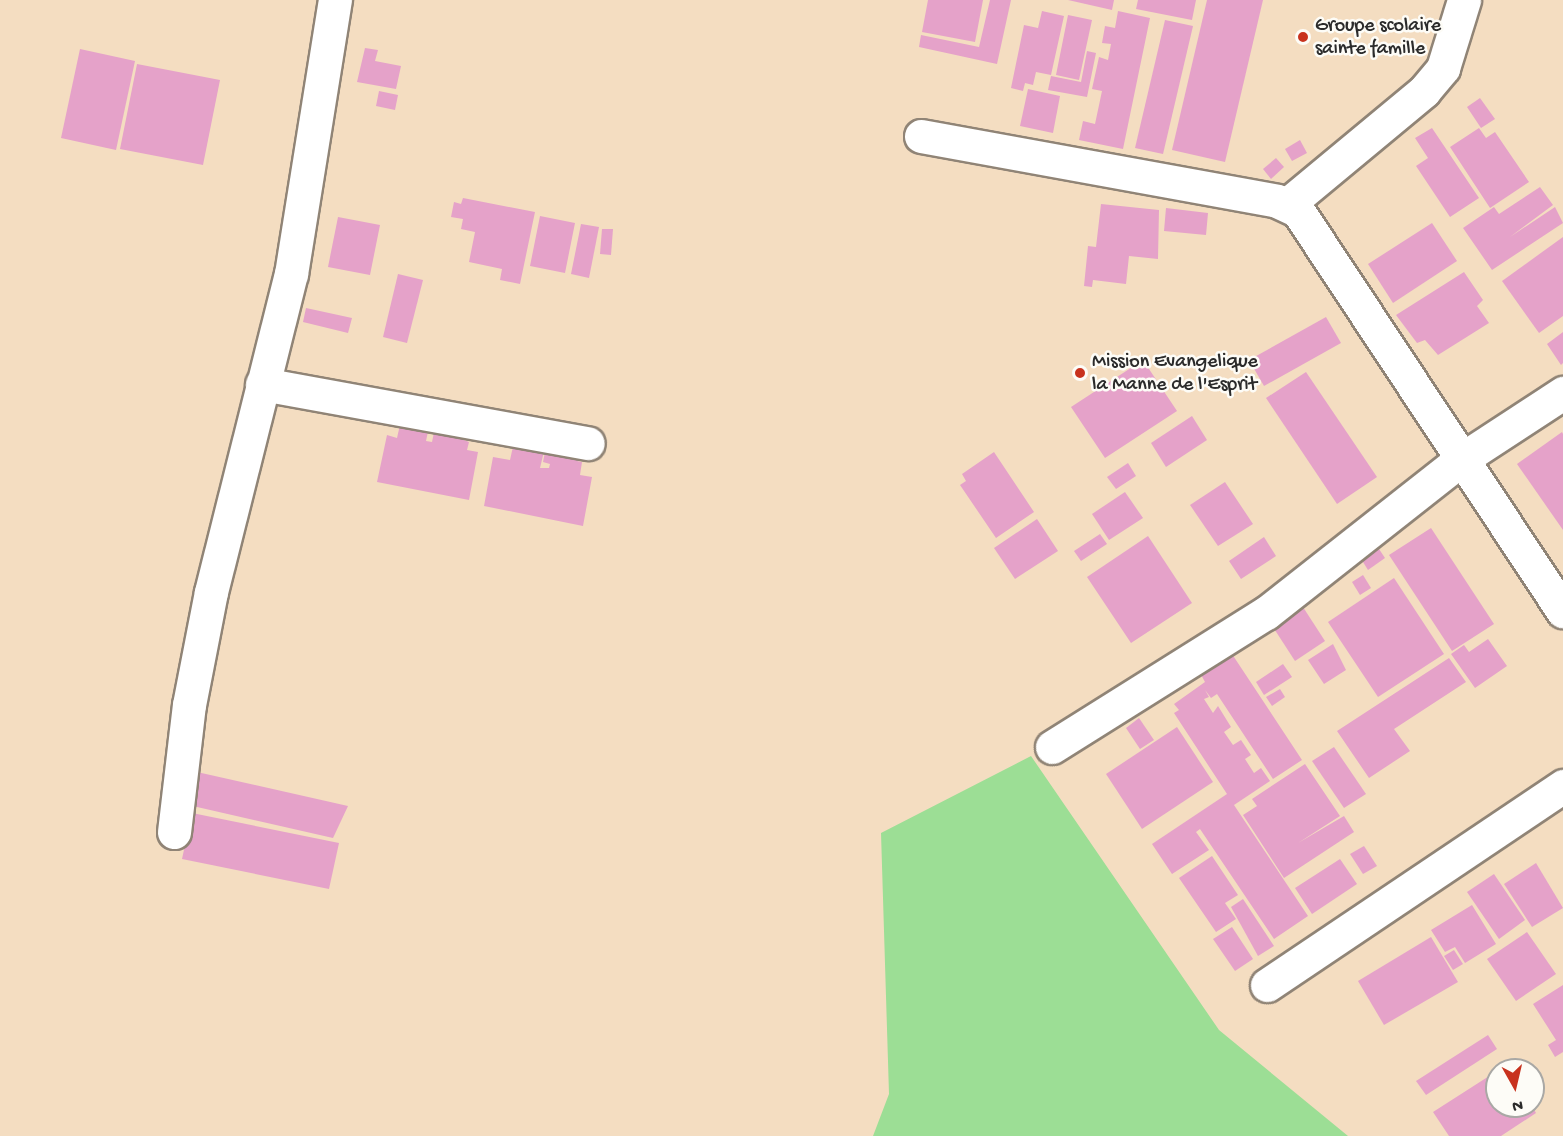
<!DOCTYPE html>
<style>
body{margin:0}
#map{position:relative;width:1563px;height:1136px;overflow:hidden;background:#f4ddc1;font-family:"Gochi Hand",sans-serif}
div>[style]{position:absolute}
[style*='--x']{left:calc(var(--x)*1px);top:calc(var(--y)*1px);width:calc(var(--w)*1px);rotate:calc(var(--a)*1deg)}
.green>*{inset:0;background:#9cde95}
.building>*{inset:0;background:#e5a2c9}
.roads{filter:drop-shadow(2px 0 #908476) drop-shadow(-2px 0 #908476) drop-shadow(0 2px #908476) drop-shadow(0 -2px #908476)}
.street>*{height:33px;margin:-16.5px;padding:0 16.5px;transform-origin:16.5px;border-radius:16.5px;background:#fff}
.dots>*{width:16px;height:16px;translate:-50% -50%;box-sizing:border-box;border:3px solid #fdfcf7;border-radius:50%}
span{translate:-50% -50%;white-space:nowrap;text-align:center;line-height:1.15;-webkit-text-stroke:5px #fdfcf7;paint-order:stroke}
.poi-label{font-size:20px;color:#2b2b2b}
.left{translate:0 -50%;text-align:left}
.north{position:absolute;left:1485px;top:1058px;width:60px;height:60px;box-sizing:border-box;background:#fdfcf7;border:2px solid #a9a8a5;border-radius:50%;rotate:172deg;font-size:16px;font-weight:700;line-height:24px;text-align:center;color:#2b2b2b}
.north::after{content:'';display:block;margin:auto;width:21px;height:27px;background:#c8321e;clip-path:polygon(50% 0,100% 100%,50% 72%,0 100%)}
</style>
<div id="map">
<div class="green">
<i style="clip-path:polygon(1031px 756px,1219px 1030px,1348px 1136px,873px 1136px,889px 1094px,881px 833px)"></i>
</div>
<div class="building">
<i style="clip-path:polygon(928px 0,983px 0,975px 42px,922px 32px)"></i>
<i style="clip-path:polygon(990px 0,1011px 0,997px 64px,919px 47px,921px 35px,979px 47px)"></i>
<i style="clip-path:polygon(1068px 0,1114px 0,1112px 10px)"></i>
<i style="clip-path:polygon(1138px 0,1196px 0,1192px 20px,1136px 9px)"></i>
<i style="clip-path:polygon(1207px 0,1263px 0,1225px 162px,1172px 150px)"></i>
<i style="clip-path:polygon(1042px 11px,1064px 16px,1051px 75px,1036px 72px,1033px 85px,1025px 83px,1023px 91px,1011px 88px,1024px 25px,1038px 28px)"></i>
<i style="clip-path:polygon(1118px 11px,1150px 18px,1123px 149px,1079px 140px,1083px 121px,1095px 124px,1102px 91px,1092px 89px,1099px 57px,1108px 60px,1111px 44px,1102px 43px,1105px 26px,1115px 28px)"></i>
<i style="clip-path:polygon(1068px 15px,1092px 20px,1079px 80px,1056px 75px)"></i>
<i style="clip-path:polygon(1165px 20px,1193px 26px,1163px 154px,1135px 148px)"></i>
<i style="clip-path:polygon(365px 48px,378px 50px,375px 61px,401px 66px,396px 89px,357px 82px)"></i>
<i style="clip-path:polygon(80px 49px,135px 61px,116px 150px,61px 138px)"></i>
<i style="clip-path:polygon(1087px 51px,1096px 53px,1087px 97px,1048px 90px,1051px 76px,1081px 82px)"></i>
<i style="clip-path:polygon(137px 64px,220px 80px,203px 165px,120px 149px)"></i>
<i style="clip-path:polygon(1028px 89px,1060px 96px,1053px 133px,1020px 126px)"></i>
<i style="clip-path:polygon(379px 91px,398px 95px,395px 110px,376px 106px)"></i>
<i style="clip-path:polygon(1480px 98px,1495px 119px,1481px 128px,1467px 107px)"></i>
<i style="clip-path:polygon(1432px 128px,1479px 198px,1450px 217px,1416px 166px,1428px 158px,1415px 138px)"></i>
<i style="clip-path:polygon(1479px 128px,1486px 138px,1495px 132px,1529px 182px,1490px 208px,1450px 147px)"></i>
<i style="clip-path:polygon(1300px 140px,1307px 153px,1292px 161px,1285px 149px)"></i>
<i style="clip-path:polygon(1276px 158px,1284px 167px,1271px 179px,1263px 169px)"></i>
<i style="clip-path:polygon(1540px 187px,1553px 205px,1510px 237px,1555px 207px,1563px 223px,1492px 270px,1463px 228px,1494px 207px,1499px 214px)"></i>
<i style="clip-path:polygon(463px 198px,535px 212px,520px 284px,500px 280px,502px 269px,469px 262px,475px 232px,461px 229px,463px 219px,451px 217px,454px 202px,461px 204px)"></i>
<i style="clip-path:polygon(1101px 204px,1159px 210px,1158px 259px,1129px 256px,1126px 284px,1093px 280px,1092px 287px,1084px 286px,1088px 246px,1096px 247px)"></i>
<i style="clip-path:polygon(1166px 208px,1208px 213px,1206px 235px,1164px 231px)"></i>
<i style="clip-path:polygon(540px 216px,575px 223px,565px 273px,530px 266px)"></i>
<i style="clip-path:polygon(338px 217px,380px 225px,370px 275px,328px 267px)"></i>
<i style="clip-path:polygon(1432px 223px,1457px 261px,1393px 303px,1368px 264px)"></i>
<i style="clip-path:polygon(581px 224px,599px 227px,589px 278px,571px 274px)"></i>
<i style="clip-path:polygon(602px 229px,613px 229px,611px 255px,600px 254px)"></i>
<i style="clip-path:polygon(1563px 237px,1563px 316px,1539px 333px,1502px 281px)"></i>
<i style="clip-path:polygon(1464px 272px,1483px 300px,1477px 306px,1489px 323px,1438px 355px,1425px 340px,1417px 343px,1396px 315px)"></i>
<i style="clip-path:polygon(398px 274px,423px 280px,407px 343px,383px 337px)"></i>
<i style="clip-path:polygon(306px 308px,352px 318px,348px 333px,303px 322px)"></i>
<i style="clip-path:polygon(1326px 317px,1341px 343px,1264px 386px,1249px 360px)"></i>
<i style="clip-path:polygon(1563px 332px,1563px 363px,1561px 365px,1547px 344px)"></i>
<i style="clip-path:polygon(1143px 360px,1177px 411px,1105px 458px,1071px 407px)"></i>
<i style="clip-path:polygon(1306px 372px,1377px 477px,1337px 504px,1266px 398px)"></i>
<i style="clip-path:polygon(402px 416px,430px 422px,426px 441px,432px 442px,436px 423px,466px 429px,464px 440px,469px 442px,467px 450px,478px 452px,469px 500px,377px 482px,387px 435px,397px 438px)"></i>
<i style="clip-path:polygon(1192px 416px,1207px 440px,1166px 467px,1151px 443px)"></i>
<i style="clip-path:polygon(1562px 432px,1563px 434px,1563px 530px,1517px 464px)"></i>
<i style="clip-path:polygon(548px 437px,580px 443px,577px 461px,582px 462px,580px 475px,592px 477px,583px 526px,484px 506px,493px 457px,510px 460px,514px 442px,546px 443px,540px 468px,549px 468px,550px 464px,543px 462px)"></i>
<i style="clip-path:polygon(994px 452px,1034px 512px,996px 538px,960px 485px,966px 481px,962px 474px)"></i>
<i style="clip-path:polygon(1128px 463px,1136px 476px,1116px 489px,1107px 477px)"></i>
<i style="clip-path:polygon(1225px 482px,1253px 524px,1218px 546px,1190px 505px)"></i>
<i style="clip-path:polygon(1125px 492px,1143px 518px,1109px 540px,1092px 514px)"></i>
<i style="clip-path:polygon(1037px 519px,1058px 551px,1015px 579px,994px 548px)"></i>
<i style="clip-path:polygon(1431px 528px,1494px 624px,1452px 651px,1389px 555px)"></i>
<i style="clip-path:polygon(1100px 534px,1107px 544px,1081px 561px,1074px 551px)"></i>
<i style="clip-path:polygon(1148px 536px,1192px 603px,1131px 643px,1087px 577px)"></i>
<i style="clip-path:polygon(1264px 537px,1276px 556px,1241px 579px,1229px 561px)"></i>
<i style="clip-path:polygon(1375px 543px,1385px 558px,1368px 570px,1358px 554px)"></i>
<i style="clip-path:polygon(1363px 575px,1371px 588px,1360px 595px,1352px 582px)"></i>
<i style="clip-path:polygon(1394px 578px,1444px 654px,1378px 697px,1328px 622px)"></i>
<i style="clip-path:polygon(1301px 604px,1325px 641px,1295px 661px,1271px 624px)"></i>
<i style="clip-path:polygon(1488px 639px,1507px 666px,1475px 688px,1451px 654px,1464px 645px,1469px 652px)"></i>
<i style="clip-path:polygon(1333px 644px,1346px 670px,1324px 684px,1308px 660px)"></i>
<i style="clip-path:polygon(1230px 651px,1302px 760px,1273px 779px,1217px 694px,1211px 698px,1205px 690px,1209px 697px,1204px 699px,1213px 713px,1218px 706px,1231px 727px,1224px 732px,1233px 745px,1241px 740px,1251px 755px,1245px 759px,1254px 773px,1261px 768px,1270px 781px,1234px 805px,1308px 916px,1274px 939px,1200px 829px,1196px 832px,1209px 850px,1172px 874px,1152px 844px,1227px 794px,1174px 713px,1179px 710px,1174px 704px,1205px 682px,1199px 671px)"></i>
<i style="clip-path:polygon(1449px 658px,1466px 682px,1394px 729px,1410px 751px,1369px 778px,1337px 731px)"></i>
<i style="clip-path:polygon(1283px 664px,1292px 677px,1264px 695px,1256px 682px)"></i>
<i style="clip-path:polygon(1280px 689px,1285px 697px,1272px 706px,1266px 697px)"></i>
<i style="clip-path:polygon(1139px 718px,1154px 740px,1140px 749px,1126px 728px)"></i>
<i style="clip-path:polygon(1177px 727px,1213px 782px,1142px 829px,1106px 774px)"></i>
<i style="clip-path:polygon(1334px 747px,1366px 794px,1344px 808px,1312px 761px)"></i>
<i style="clip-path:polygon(1305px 764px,1340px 816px,1298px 843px,1344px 816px,1354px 832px,1284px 878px,1243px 815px,1257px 806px,1252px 799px)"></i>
<i style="clip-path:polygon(197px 772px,348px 806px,333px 838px,184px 804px)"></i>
<i style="clip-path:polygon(192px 813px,339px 843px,329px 889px,182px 859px)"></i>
<i style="clip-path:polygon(1364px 846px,1377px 866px,1363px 874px,1350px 854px)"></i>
<i style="clip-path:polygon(1212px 856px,1238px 895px,1225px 903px,1236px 919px,1216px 932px,1179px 878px)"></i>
<i style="clip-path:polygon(1340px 859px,1357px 884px,1312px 914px,1295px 888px)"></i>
<i style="clip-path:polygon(1536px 863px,1563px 908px,1532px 927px,1504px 884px)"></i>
<i style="clip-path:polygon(1494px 874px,1525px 920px,1499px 939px,1467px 892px)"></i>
<i style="clip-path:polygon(1243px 899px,1274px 946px,1258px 956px,1231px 907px)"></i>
<i style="clip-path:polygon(1472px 905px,1496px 944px,1465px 963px,1455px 947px,1445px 952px,1431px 930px)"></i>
<i style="clip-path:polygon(1232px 927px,1253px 959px,1235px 971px,1213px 939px)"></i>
<i style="clip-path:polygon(1527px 932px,1556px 974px,1516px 1001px,1487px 959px)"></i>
<i style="clip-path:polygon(1431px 937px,1458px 982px,1384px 1025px,1358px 981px)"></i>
<i style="clip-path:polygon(1454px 950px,1463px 964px,1453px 970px,1444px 956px)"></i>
<i style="clip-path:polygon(1563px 985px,1563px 1052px,1555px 1057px,1548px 1045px,1556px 1040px,1533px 1004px)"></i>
<i style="clip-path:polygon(1488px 1035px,1497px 1049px,1426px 1095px,1416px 1081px)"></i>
<i style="clip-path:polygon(1497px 1071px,1497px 1106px,1532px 1106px,1536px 1113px,1501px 1136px,1449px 1136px,1433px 1112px)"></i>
</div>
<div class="roads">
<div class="street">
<i style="--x:921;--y:136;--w:362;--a:10.3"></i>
<i style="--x:1277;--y:201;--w:23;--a:25"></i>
<i style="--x:1298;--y:211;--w:480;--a:56.5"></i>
<i style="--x:1288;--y:204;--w:177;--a:-39.7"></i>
<i style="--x:1424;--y:91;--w:30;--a:-50"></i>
<i style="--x:1443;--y:68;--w:71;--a:-72.8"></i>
<i style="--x:262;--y:384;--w:331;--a:10.3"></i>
<i style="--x:1052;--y:747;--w:252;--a:-32.1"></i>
<i style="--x:1266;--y:613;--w:249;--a:-38.2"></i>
<i style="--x:1462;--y:459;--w:121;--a:-33.2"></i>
<i style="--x:174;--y:832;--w:128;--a:-83.3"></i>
<i style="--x:189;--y:705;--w:115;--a:-79"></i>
<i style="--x:211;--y:592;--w:328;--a:-75.9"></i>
<i style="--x:291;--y:274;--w:278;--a:-80.9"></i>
<i style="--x:1267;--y:985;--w:357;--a:-33.9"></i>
</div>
</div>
<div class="dots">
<i style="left:1303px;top:37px;background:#c8321e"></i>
<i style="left:1080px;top:373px;background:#c8321e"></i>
</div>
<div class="poi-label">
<span class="left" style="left:1315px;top:38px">Groupe scolaire<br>sainte famille</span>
<span class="left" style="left:1092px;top:374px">Mission Evangelique<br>la Manne de l'Esprit</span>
</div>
<div class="north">N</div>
</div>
